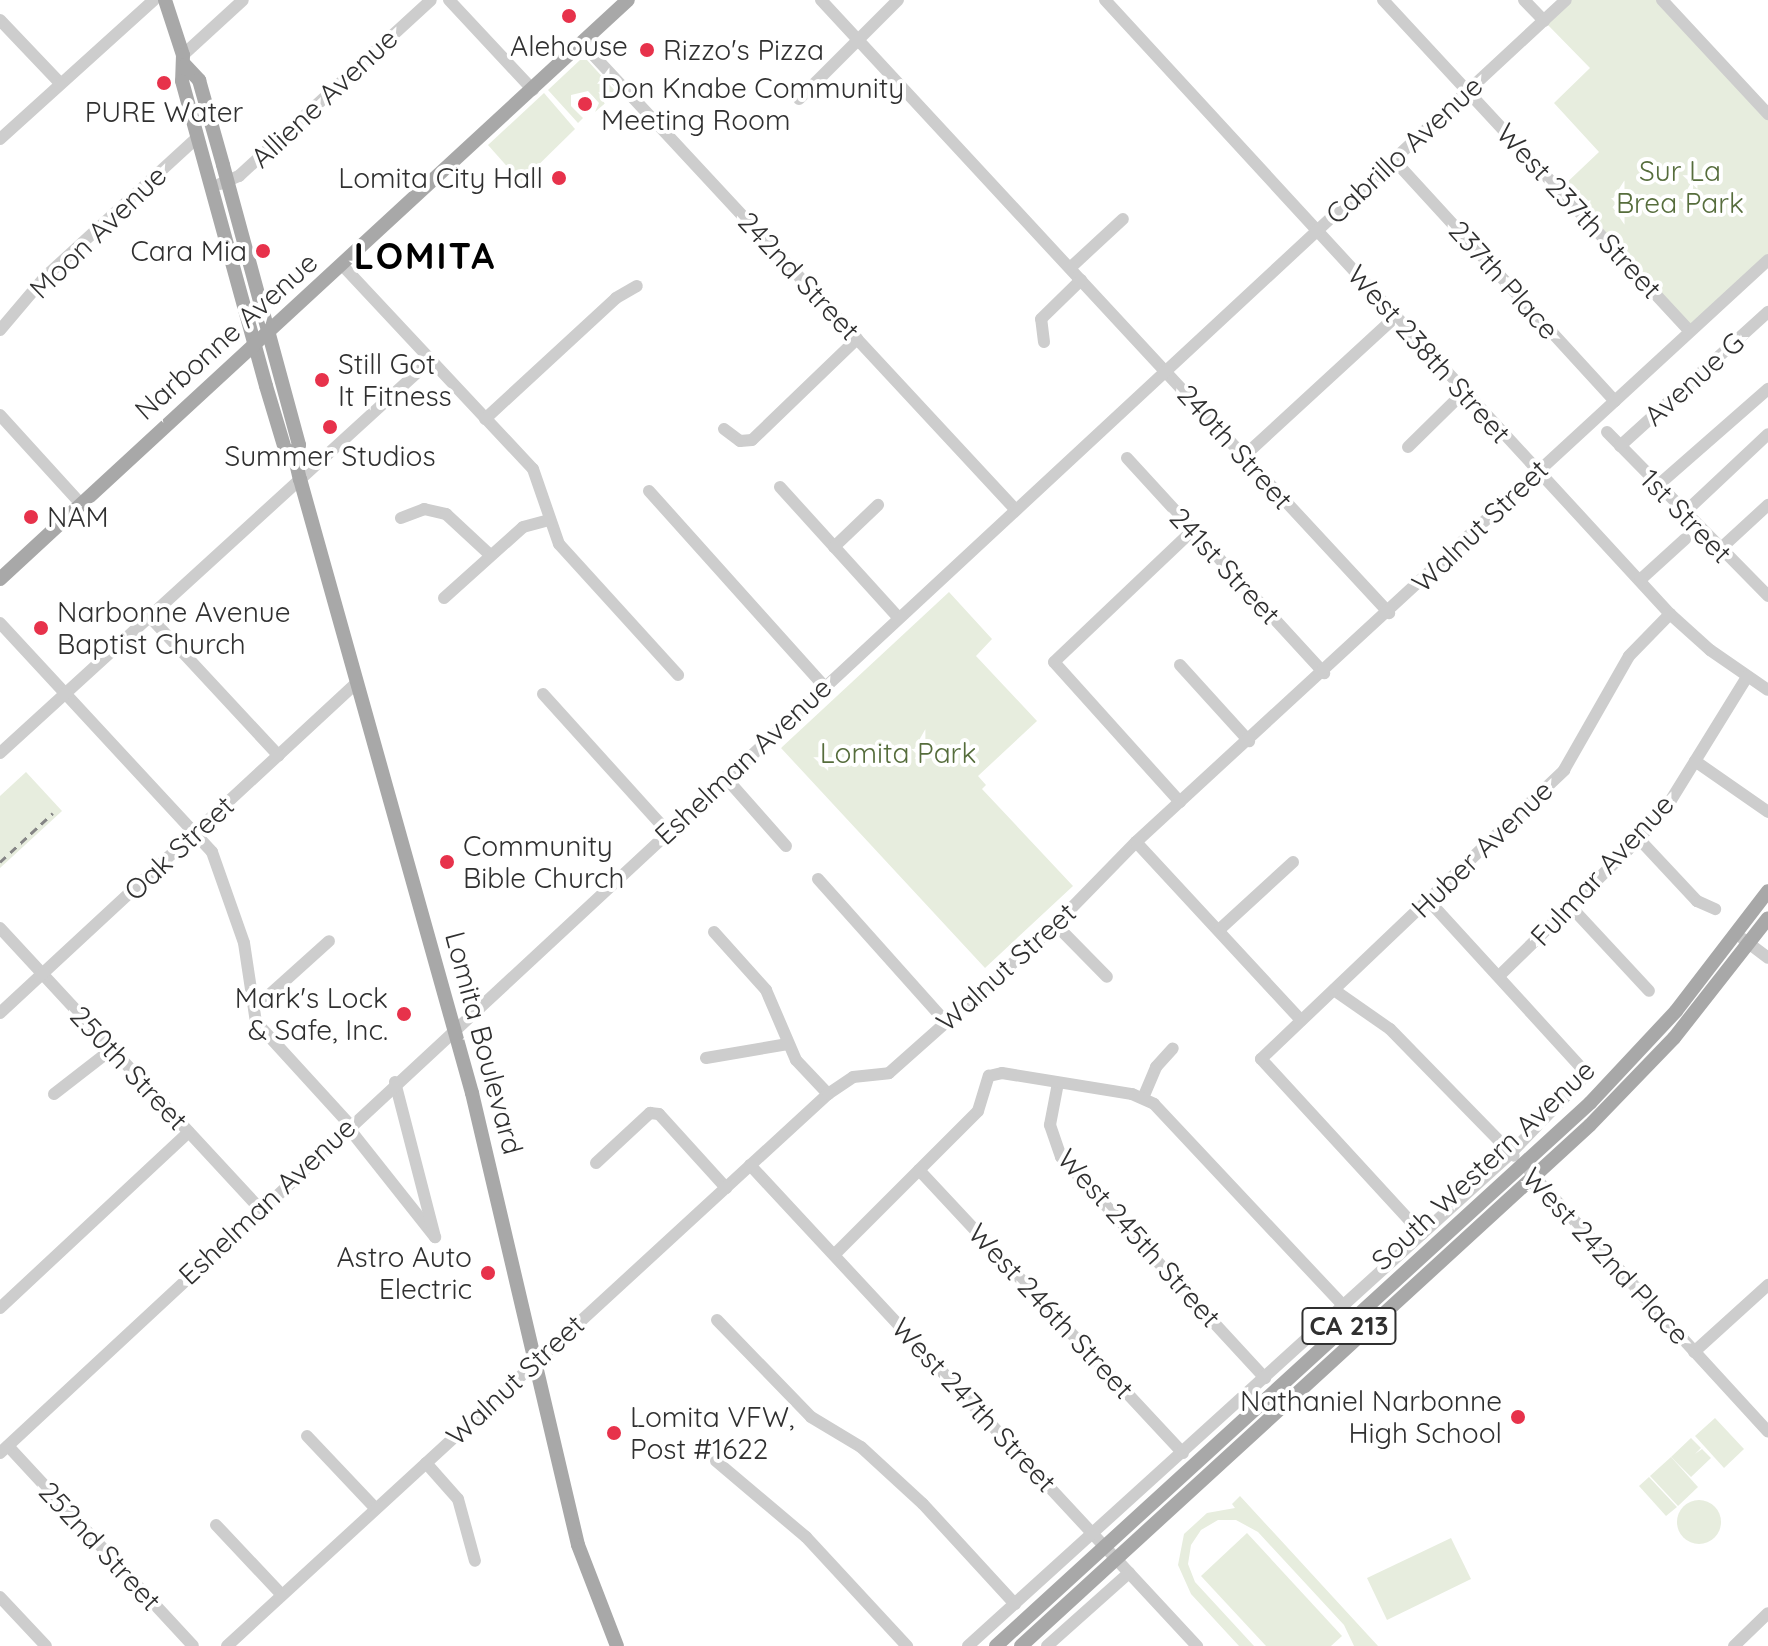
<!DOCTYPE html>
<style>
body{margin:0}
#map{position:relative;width:1768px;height:1646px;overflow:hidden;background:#fff;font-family:Quicksand,sans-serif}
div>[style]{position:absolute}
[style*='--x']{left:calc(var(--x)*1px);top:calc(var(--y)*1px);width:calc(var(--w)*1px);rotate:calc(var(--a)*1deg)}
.green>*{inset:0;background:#e7edde}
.round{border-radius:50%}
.minor>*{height:12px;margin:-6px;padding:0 6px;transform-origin:6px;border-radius:6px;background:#cdcdcd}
.major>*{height:14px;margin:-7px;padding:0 7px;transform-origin:7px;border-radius:7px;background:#a8a8a8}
.rail>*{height:3px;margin-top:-1.5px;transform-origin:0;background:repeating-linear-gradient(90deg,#858585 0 8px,transparent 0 14px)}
.dots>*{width:22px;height:22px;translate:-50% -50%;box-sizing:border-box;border:4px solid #fff;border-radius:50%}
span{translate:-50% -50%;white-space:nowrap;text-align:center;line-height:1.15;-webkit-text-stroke:8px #fff;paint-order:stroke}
.shield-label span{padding:2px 6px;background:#fff;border:2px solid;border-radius:6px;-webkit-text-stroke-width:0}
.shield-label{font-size:26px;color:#303030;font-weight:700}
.poi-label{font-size:28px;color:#303030}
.left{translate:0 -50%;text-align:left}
.right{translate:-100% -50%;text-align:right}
.street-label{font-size:28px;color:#303030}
.park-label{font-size:28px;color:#566d3c}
.district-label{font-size:36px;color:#000;font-weight:700;letter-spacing:2px}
</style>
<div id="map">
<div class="green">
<i style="clip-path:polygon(1570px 0,1660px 0,1768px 116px,1768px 257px,1691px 329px,1560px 189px,1599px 152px,1554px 103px,1590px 68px,1546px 23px)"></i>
<i style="clip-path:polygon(580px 60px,587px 60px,617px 93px,595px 112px,599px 103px,588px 91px,571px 95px,571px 106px,583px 118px,578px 123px,548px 90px)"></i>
<i style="clip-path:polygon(544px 93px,575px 129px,521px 182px,488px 145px)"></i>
<i style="clip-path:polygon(949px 592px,992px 639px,976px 656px,1037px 721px,978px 776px,986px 785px,982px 789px,1073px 886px,985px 968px,781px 748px)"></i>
<i style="clip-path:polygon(26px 772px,62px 811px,0 868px,0 796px)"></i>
<i style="clip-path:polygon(1715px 1418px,1744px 1449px,1724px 1468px,1695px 1436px)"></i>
<i style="clip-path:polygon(1691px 1438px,1701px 1448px,1695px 1454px,1702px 1449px,1711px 1458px,1691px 1477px,1671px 1457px)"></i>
<i style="clip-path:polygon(1671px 1457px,1698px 1487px,1678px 1506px,1650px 1476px)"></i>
<i style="clip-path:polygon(1649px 1477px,1677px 1507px,1666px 1516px,1639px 1486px)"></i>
<i style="clip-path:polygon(1240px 1496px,1378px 1646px,1354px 1646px,1344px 1625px,1258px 1532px,1236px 1520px,1218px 1520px,1201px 1530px,1191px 1545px,1188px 1564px,1195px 1582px,1254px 1646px,1239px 1646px,1191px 1594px,1178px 1565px,1184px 1534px,1207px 1513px,1235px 1508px,1232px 1504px)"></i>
<i class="round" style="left:1677px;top:1500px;width:44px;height:44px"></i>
<i style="clip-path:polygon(1247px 1533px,1342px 1636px,1331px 1646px,1266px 1646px,1201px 1576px)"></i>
<i style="clip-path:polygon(1451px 1538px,1471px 1579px,1387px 1620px,1367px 1578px)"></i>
</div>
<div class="minor">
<i style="--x:449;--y:0;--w:123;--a:47"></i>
<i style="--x:821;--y:0;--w:836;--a:47.18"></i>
<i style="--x:1105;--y:0;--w:834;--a:47.38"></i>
<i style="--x:1670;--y:614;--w:54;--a:42"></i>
<i style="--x:1710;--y:650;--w:70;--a:34.6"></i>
<i style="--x:1383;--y:0;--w:451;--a:47.2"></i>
<i style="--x:1524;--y:0;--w:29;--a:46"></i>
<i style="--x:1662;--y:0;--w:156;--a:47.1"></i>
<i style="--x:0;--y:20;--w:87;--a:46.4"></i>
<i style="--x:583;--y:44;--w:635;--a:47.11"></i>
<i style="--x:183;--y:55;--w:81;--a:-42.5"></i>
<i style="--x:799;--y:99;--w:140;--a:-45"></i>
<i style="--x:0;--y:139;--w:207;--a:-42.1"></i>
<i style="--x:1394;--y:160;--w:327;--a:47.5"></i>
<i style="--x:220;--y:184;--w:21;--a:-23"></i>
<i style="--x:239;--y:176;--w:260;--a:-42.5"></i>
<i style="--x:343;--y:266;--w:278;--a:46.9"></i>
<i style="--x:533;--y:469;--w:79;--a:70.9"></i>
<i style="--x:559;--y:544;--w:177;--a:47.7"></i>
<i style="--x:1070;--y:268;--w:72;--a:-42.8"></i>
<i style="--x:0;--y:330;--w:70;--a:-49.7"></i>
<i style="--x:45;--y:277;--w:207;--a:-42.5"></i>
<i style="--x:1044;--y:342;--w:23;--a:-97"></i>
<i style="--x:1041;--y:319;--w:56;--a:-44.3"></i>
<i style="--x:0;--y:415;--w:120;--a:47.7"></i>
<i style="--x:485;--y:419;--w:178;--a:-42.7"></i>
<i style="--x:616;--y:298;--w:24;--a:-30"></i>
<i style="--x:724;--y:429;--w:20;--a:37"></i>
<i style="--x:740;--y:441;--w:12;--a:-5"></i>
<i style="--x:752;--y:440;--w:146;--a:-43.9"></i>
<i style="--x:1607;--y:432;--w:230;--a:45.5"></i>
<i style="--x:1620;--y:446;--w:200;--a:-42.2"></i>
<i style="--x:1408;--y:447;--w:77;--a:-44.5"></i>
<i style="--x:1243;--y:457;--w:205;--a:-42.6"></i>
<i style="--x:1127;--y:458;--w:292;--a:47.5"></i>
<i style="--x:780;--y:487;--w:176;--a:47.8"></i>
<i style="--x:1656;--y:487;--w:149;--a:-41.2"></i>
<i style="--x:649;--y:491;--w:262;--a:48.1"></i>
<i style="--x:1684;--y:513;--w:115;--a:-43.2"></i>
<i style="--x:401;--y:518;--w:25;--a:-21"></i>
<i style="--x:424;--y:509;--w:23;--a:13"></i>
<i style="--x:446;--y:514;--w:59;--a:42.9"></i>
<i style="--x:834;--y:547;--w:61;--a:-43.7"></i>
<i style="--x:1719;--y:550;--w:67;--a:-42.6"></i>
<i style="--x:1640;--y:580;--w:61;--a:-42.3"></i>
<i style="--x:444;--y:598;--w:106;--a:-41.9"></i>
<i style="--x:523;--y:527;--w:28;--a:-15"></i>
<i style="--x:148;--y:615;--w:192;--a:47.1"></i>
<i style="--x:0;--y:623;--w:312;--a:47.2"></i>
<i style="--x:212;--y:852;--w:96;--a:70.6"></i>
<i style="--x:244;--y:943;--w:80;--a:81.4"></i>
<i style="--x:256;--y:1022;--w:138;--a:47.6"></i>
<i style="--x:1180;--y:665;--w:103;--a:47.8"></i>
<i style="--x:543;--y:694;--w:185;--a:47.9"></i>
<i style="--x:0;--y:753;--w:583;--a:-42.36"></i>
<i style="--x:1695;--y:761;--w:89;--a:34.9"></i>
<i style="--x:725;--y:777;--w:92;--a:48.5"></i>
<i style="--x:1180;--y:802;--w:188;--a:-132"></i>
<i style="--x:1054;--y:662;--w:189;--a:-43.5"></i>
<i style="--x:1639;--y:839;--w:85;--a:46.9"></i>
<i style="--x:1697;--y:901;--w:20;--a:24"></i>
<i style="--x:1136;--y:842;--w:243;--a:47.2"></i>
<i style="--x:818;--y:879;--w:191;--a:48.2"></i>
<i style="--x:1572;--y:908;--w:113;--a:47.1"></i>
<i style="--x:1055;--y:924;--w:74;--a:45.5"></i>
<i style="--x:0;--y:928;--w:381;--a:47.2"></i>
<i style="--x:1220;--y:929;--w:99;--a:-42.5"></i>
<i style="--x:714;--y:932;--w:78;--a:48.1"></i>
<i style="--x:766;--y:990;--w:76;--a:66.8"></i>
<i style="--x:796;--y:1060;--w:47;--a:46.7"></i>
<i style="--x:1743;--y:939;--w:31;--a:37"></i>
<i style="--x:1499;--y:976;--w:196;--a:-44.4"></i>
<i style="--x:1639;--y:839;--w:50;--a:-50.6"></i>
<i style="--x:1671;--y:800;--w:145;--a:-58.3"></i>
<i style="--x:1334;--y:990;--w:68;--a:34.9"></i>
<i style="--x:1390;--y:1029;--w:177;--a:45.7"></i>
<i style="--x:252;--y:998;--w:16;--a:-7"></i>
<i style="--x:268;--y:996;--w:82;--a:-42"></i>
<i style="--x:0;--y:1013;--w:487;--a:-42.8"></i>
<i style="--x:706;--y:1058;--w:83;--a:-9.7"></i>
<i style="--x:1058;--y:1083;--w:43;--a:100.8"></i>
<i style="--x:1050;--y:1125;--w:34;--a:71"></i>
<i style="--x:1061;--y:1157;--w:301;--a:47.3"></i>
<i style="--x:54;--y:1094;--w:73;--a:-37.8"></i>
<i style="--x:1143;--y:1098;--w:34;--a:-67"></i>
<i style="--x:1156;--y:1067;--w:25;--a:-48"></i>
<i style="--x:347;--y:1126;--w:142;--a:51.6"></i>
<i style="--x:435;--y:1237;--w:160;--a:-104.5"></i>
<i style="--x:596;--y:1163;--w:74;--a:-42.8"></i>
<i style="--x:650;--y:1113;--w:9;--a:6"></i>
<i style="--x:659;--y:1114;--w:100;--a:47.8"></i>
<i style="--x:750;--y:1165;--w:657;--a:47.1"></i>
<i style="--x:919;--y:1170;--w:387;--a:47"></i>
<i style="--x:1530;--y:1172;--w:352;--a:47.5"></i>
<i style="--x:1422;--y:1234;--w:238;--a:-132.6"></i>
<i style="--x:1261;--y:1059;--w:419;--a:-43.6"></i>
<i style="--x:1564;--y:770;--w:131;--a:-60.3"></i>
<i style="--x:1629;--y:656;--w:59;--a:-45.7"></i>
<i style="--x:835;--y:1254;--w:202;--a:-45"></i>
<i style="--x:978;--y:1111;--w:37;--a:-73"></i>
<i style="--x:989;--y:1076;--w:13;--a:-13"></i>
<i style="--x:1002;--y:1073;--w:132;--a:9.2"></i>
<i style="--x:1132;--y:1094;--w:24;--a:24"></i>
<i style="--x:1154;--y:1104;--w:277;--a:46.8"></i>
<i style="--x:0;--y:1308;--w:258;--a:-43"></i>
<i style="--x:717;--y:1320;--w:135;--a:45.9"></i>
<i style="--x:811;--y:1417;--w:58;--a:31"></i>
<i style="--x:861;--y:1447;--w:84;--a:42.6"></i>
<i style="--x:923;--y:1504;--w:136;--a:47.4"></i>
<i style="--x:1694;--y:1352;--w:100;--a:-42.2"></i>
<i style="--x:307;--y:1436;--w:100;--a:46.6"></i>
<i style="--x:8;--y:1446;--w:272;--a:47.2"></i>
<i style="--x:0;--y:1453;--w:2136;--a:-42.86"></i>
<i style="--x:716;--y:1461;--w:118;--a:40.2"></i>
<i style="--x:806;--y:1537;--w:149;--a:47.2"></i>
<i style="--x:426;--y:1463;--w:48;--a:48.4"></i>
<i style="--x:458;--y:1499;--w:64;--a:74.7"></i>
<i style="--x:216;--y:1525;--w:96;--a:46.7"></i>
<i style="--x:0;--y:1597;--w:67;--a:46.8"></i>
<i style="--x:227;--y:1646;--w:816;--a:-42.57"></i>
<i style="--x:828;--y:1094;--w:30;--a:-34"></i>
<i style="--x:853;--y:1077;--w:36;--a:-6"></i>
<i style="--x:889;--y:1073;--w:217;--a:-41.6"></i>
<i style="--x:1051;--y:929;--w:122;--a:-45.7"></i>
<i style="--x:1136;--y:842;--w:859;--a:-42.64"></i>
<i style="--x:968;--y:1646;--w:732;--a:-42.23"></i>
<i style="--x:1510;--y:1154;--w:111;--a:-46.1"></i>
<i style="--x:1587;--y:1074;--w:234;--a:-132.4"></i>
<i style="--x:1047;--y:1646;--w:110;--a:-41.7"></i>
<i style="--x:1734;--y:1646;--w:47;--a:-44.1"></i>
</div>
<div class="major">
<i style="--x:165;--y:0;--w:58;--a:71.9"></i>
<i style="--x:183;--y:55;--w:26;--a:92"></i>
<i style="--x:182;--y:81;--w:316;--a:74.6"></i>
<i style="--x:266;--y:386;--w:66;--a:73.2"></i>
<i style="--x:285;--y:449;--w:10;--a:29"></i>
<i style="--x:185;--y:65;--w:21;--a:47"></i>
<i style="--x:199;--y:80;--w:88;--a:74.2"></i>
<i style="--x:223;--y:165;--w:290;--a:74.8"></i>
<i style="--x:299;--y:445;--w:10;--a:119"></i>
<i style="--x:294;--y:454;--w:26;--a:77"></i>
<i style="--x:300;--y:479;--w:638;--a:74.35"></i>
<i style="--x:472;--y:1093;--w:464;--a:76.8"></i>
<i style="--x:578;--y:1545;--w:108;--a:68.9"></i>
<i style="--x:0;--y:579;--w:854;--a:-42.68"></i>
<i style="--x:996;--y:1646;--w:805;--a:-42.43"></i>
<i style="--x:1590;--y:1103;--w:126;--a:-46.9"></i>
<i style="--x:1676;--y:1011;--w:151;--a:-52.5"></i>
<i style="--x:1021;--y:1646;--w:771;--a:-42.48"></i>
<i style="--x:1590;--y:1125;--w:121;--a:-46"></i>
<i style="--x:1674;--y:1038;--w:152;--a:-51.9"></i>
</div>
<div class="rail">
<i style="--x:0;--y:862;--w:72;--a:-42.8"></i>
</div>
<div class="dots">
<i style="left:569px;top:16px;background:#e7324b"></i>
<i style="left:647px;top:50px;background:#e7324b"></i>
<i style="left:164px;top:83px;background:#e7324b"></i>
<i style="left:585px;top:104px;background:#e7324b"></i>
<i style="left:559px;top:178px;background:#e7324b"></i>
<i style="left:263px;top:251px;background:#e7324b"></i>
<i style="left:322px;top:380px;background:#e7324b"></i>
<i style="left:330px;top:427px;background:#e7324b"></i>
<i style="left:31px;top:517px;background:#e7324b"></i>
<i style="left:41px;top:628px;background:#e7324b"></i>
<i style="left:447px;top:862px;background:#e7324b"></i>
<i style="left:404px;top:1014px;background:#e7324b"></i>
<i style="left:488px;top:1273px;background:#e7324b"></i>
<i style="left:1518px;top:1417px;background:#e7324b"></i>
<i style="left:614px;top:1433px;background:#e7324b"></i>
</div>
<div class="shield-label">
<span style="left:1349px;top:1326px">CA 213</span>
</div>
<div class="poi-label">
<span style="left:569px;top:46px">Alehouse</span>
<span class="left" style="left:663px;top:50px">Rizzo's Pizza</span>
<span class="left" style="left:601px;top:104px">Don Knabe Community<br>Meeting Room</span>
<span style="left:164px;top:112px">PURE Water</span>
<span class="right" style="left:543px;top:178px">Lomita City Hall</span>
<span class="right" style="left:247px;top:251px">Cara Mia</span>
<span class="left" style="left:338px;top:380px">Still Got<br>It Fitness</span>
<span style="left:330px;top:456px">Summer Studios</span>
<span class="left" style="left:47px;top:517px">NAM</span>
<span class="left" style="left:57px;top:628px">Narbonne Avenue<br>Baptist Church</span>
<span class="left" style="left:463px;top:862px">Community<br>Bible Church</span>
<span class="right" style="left:388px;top:1014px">Mark's Lock<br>&amp; Safe, Inc.</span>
<span class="right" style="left:472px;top:1273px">Astro Auto<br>Electric</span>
<span class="right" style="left:1502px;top:1417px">Nathaniel Narbonne<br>High School</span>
<span class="left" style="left:630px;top:1433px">Lomita VFW,<br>Post #1622</span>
</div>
<div class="street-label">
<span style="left:324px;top:98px;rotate:-43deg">Alliene Avenue</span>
<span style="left:1404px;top:150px;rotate:-43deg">Cabrillo Avenue</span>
<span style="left:1579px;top:211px;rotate:47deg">West 237th Street</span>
<span style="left:98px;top:232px;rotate:-44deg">Moon Avenue</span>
<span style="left:799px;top:276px;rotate:47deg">242nd Street</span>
<span style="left:1504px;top:280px;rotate:48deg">237th Place</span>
<span style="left:226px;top:336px;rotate:-42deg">Narbonne Avenue</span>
<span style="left:1429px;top:354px;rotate:48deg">West 238th Street</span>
<span style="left:1694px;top:379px;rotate:-42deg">Avenue G</span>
<span style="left:1235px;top:447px;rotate:48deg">240th Street</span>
<span style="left:1686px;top:516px;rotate:46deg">1st Street</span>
<span style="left:1480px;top:526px;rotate:-44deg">Walnut Street</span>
<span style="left:1225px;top:566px;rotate:47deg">241st Street</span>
<span style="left:743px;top:761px;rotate:-43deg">Eshelman Avenue</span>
<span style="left:179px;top:848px;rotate:-43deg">Oak Street</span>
<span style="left:1482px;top:849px;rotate:-44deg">Huber Avenue</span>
<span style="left:1602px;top:870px;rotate:-47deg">Fulmar Avenue</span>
<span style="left:1006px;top:967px;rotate:-42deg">Walnut Street</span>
<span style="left:484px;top:1043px;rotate:75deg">Lomita Boulevard</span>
<span style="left:129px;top:1068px;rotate:47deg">250th Street</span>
<span style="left:1483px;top:1165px;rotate:-43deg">South Western Avenue</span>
<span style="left:267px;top:1201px;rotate:-43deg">Eshelman Avenue</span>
<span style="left:1139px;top:1238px;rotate:48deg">West 245th Street</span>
<span style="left:1606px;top:1256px;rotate:47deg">West 242nd Place</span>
<span style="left:1051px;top:1311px;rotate:47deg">West 246th Street</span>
<span style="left:515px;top:1380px;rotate:-43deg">Walnut Street</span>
<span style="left:974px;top:1405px;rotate:47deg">West 247th Street</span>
<span style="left:100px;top:1546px;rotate:47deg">252nd Street</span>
</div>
<div class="park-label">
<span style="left:1680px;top:187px">Sur La<br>Brea Park</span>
<span style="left:898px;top:753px">Lomita Park</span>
</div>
<div class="district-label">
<span style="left:425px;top:256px">LOMITA</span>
</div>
</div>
